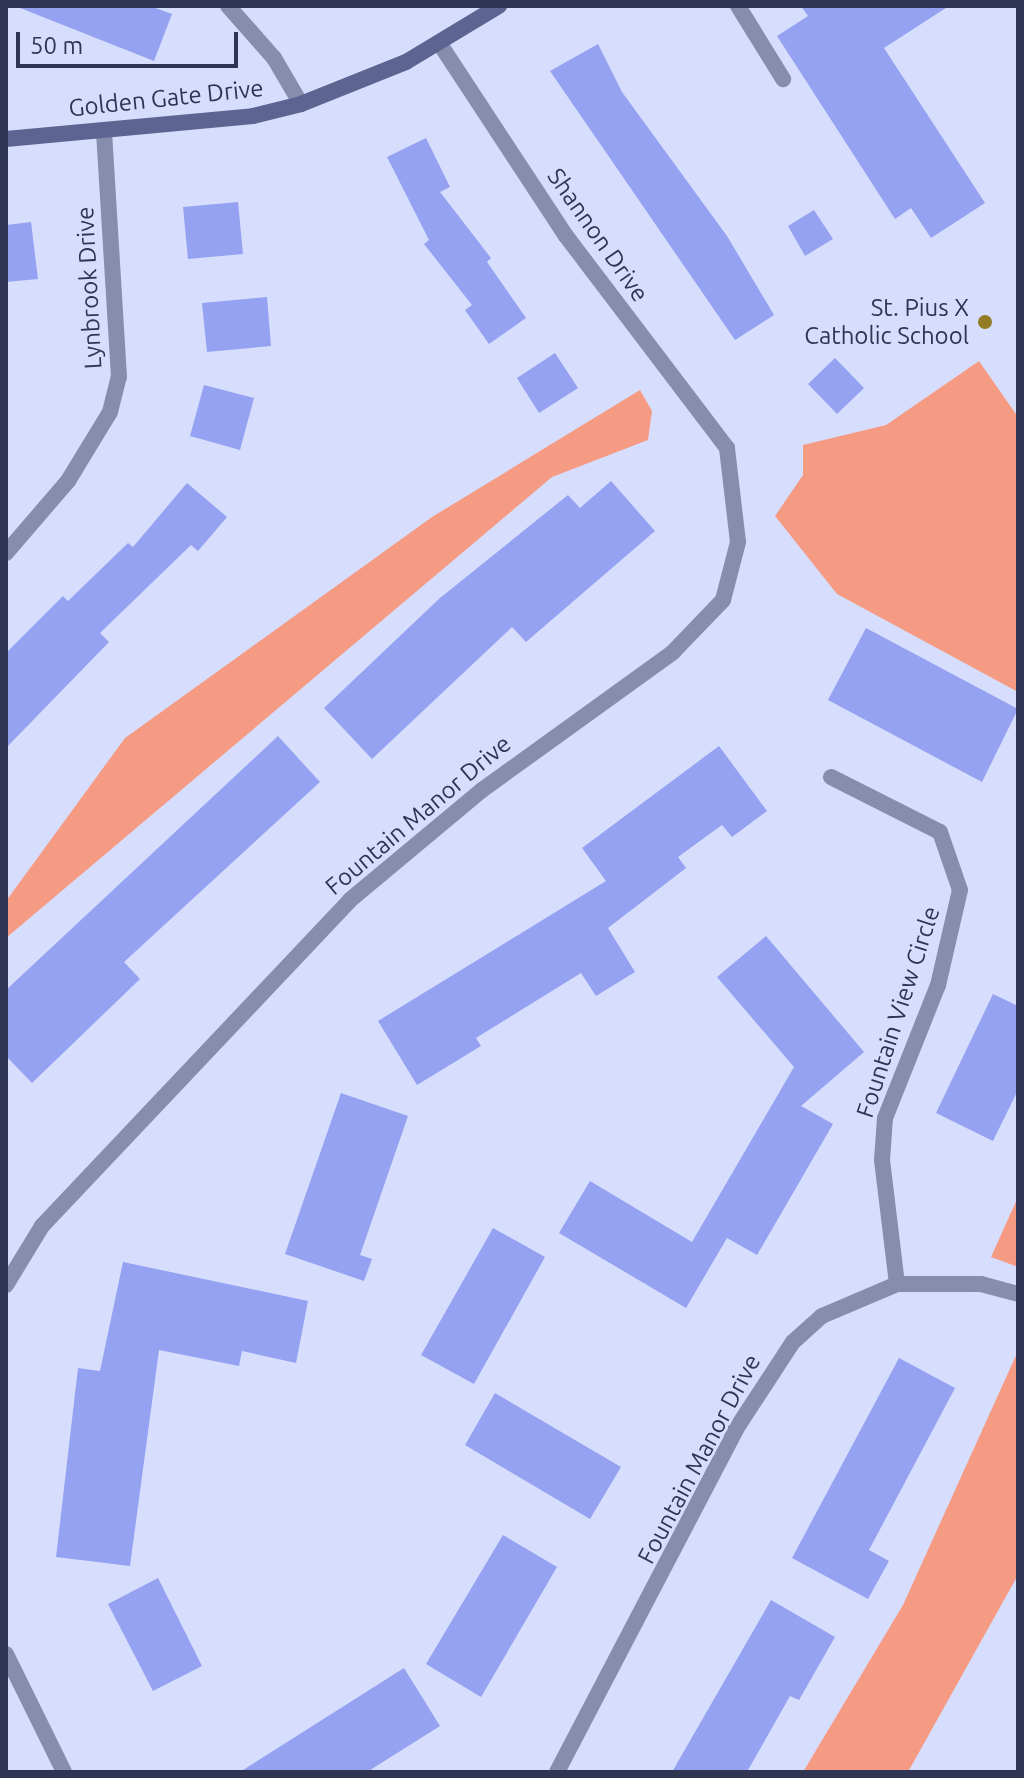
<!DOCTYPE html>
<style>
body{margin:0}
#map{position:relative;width:1024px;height:1778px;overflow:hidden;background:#d7defd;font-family:Ubuntu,sans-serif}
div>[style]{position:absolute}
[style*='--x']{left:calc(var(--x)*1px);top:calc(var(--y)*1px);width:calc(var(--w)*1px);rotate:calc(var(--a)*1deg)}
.green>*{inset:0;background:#f59b84}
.building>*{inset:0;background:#94a2f1}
.lane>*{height:16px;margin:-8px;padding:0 8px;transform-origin:8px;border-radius:8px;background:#868dad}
.street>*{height:16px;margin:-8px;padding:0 8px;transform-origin:8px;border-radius:8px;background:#868dad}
.secondary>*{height:16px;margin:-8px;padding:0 8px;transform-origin:8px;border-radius:8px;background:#5c6592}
.dots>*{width:22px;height:22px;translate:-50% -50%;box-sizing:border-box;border:4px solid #d7defd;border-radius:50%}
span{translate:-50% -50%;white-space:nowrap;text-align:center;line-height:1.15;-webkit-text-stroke:6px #d7defd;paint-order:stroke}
.street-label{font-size:24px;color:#2f3553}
.poi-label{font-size:24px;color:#2f3553}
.right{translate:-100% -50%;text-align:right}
.frame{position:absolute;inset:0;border:8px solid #2f3553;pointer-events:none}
.scale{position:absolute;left:16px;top:32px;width:222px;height:36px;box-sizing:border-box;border:4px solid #2f3553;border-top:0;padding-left:10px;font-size:24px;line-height:28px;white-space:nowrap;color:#2f3553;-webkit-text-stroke:6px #d7defd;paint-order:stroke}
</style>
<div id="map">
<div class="green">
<i style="clip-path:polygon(979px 361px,1018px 417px,1018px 692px,837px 594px,775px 516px,803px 475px,803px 445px,886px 425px)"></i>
<i style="clip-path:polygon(640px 390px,652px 411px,648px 440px,552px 477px,6px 938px,6px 901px,125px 738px,432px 517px)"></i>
<i style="clip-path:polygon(1018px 1197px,1018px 1267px,991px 1257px)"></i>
<i style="clip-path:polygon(1018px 1351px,1018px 1575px,908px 1772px,803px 1772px,903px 1605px)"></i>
</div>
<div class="building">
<i style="clip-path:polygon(15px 6px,150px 6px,172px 14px,154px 61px)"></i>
<i style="clip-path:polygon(801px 6px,949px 6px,884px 48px,985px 203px,931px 238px,911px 208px,895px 219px,777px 36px,808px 16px)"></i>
<i style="clip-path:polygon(598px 44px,622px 92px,727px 236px,774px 315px,735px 340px,550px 71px)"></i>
<i style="clip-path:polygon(426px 138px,450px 187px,440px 192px,491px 258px,487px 262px,526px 318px,489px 344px,465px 310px,472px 305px,424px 244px,429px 240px,387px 157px)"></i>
<i style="clip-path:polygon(238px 202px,243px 254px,188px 259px,183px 207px)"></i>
<i style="clip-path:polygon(814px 210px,833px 239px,805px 256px,788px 226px)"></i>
<i style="clip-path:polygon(31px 222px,38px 279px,6px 282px,6px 225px)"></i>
<i style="clip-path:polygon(267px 297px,271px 346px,207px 352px,202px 303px)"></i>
<i style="clip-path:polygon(555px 353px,578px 388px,539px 413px,517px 378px)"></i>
<i style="clip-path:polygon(835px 358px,864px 388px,837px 414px,808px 384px)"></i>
<i style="clip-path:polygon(204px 385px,254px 398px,240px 450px,190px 436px)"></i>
<i style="clip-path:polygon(611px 481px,655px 531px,526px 642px,512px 627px,372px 759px,324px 708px,440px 598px,568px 495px,580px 508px)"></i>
<i style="clip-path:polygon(187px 483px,227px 517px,198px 551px,191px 545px,100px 633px,109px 642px,6px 748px,6px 653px,63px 596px,68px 601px,128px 543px,133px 547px)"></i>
<i style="clip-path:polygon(866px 628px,1018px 709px,982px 782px,828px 700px)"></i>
<i style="clip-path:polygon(278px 736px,320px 782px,124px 962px,140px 979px,32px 1083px,6px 1056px,6px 990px)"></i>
<i style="clip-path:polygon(719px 746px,767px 811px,732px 837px,722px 825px,678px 857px,686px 868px,608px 928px,635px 972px,596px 996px,581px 973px,476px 1038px,481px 1046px,417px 1085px,378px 1021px,606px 881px,582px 848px)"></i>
<i style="clip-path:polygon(766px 936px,864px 1052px,801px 1106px,833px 1124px,757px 1255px,727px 1238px,686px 1308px,559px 1233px,590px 1181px,692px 1242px,794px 1067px,717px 977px)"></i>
<i style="clip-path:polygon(993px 994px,1018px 1006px,1018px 1090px,993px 1141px,936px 1113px)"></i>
<i style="clip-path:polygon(341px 1093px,408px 1116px,360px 1255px,372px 1259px,364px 1281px,285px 1254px)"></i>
<i style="clip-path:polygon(493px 1228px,545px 1257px,474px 1384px,421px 1355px)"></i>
<i style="clip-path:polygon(123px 1262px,308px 1301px,296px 1363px,242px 1351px,239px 1366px,159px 1350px,130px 1566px,56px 1557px,78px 1368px,100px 1371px)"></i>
<i style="clip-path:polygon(899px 1358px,955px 1388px,869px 1550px,889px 1561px,868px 1599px,792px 1558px)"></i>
<i style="clip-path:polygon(495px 1393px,621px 1467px,590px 1519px,465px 1445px)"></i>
<i style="clip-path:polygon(503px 1535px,557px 1567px,481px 1697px,426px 1664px)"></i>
<i style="clip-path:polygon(158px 1578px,202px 1666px,153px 1691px,108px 1604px)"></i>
<i style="clip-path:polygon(771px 1600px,835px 1637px,799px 1700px,790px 1696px,747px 1772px,672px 1772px)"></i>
<i style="clip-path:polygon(404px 1668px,440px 1726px,367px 1772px,240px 1772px)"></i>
</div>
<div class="lane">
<i style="--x:228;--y:6;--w:69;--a:48.5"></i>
<i style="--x:274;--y:58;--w:53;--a:59.6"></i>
<i style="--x:738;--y:6;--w:86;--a:58.3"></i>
</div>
<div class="street">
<i style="--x:6;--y:553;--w:95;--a:-49.3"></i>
<i style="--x:68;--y:481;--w:81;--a:-58.7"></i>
<i style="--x:110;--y:412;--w:36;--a:-76"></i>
<i style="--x:119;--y:377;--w:247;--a:-93.5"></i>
<i style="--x:831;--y:777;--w:122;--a:26.8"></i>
<i style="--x:940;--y:832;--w:61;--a:71"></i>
<i style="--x:960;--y:890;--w:98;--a:103"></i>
<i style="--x:938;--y:985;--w:143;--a:111.7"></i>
<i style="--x:885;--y:1118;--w:42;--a:94.1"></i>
<i style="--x:882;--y:1160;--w:125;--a:83.1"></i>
<i style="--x:6;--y:1285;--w:69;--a:-58.6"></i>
<i style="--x:42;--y:1226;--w:448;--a:-46.6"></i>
<i style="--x:350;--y:900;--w:172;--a:-39.8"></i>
<i style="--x:482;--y:790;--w:236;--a:-35.8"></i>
<i style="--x:673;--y:652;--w:72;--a:-46.1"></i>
<i style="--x:723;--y:600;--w:60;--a:-75.5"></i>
<i style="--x:738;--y:542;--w:95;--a:-96.7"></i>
<i style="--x:727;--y:448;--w:266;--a:-127.2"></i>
<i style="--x:566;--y:236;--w:231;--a:-123.3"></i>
<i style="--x:6;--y:1654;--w:131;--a:63.8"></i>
<i style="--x:557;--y:1772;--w:387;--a:-62.4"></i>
<i style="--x:736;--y:1429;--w:104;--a:-56.8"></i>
<i style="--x:793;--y:1342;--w:39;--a:-42"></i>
<i style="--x:822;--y:1316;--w:82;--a:-23.1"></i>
<i style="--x:897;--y:1284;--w:84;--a:0"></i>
<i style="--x:981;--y:1284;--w:38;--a:15"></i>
</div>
<div class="secondary">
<i style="--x:6;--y:139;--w:248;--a:-5.3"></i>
<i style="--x:253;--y:116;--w:49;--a:-14"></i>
<i style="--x:301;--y:104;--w:113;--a:-21.8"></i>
<i style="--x:406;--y:62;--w:109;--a:-31.1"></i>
</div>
<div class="dots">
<i style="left:985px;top:322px;background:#927d24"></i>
</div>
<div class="street-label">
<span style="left:166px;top:98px;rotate:-6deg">Golden Gate Drive</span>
<span style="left:598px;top:235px;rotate:55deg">Shannon Drive</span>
<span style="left:89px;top:288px;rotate:-93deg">Lynbrook Drive</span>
<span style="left:418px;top:815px;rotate:-40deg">Fountain Manor Drive</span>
<span style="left:898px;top:1012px;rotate:-72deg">Fountain View Circle</span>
<span style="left:699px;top:1459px;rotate:-62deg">Fountain Manor Drive</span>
</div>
<div class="poi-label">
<span class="right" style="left:969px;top:322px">St. Pius X<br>Catholic School</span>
</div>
<div class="frame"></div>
<div class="scale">50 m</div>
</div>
